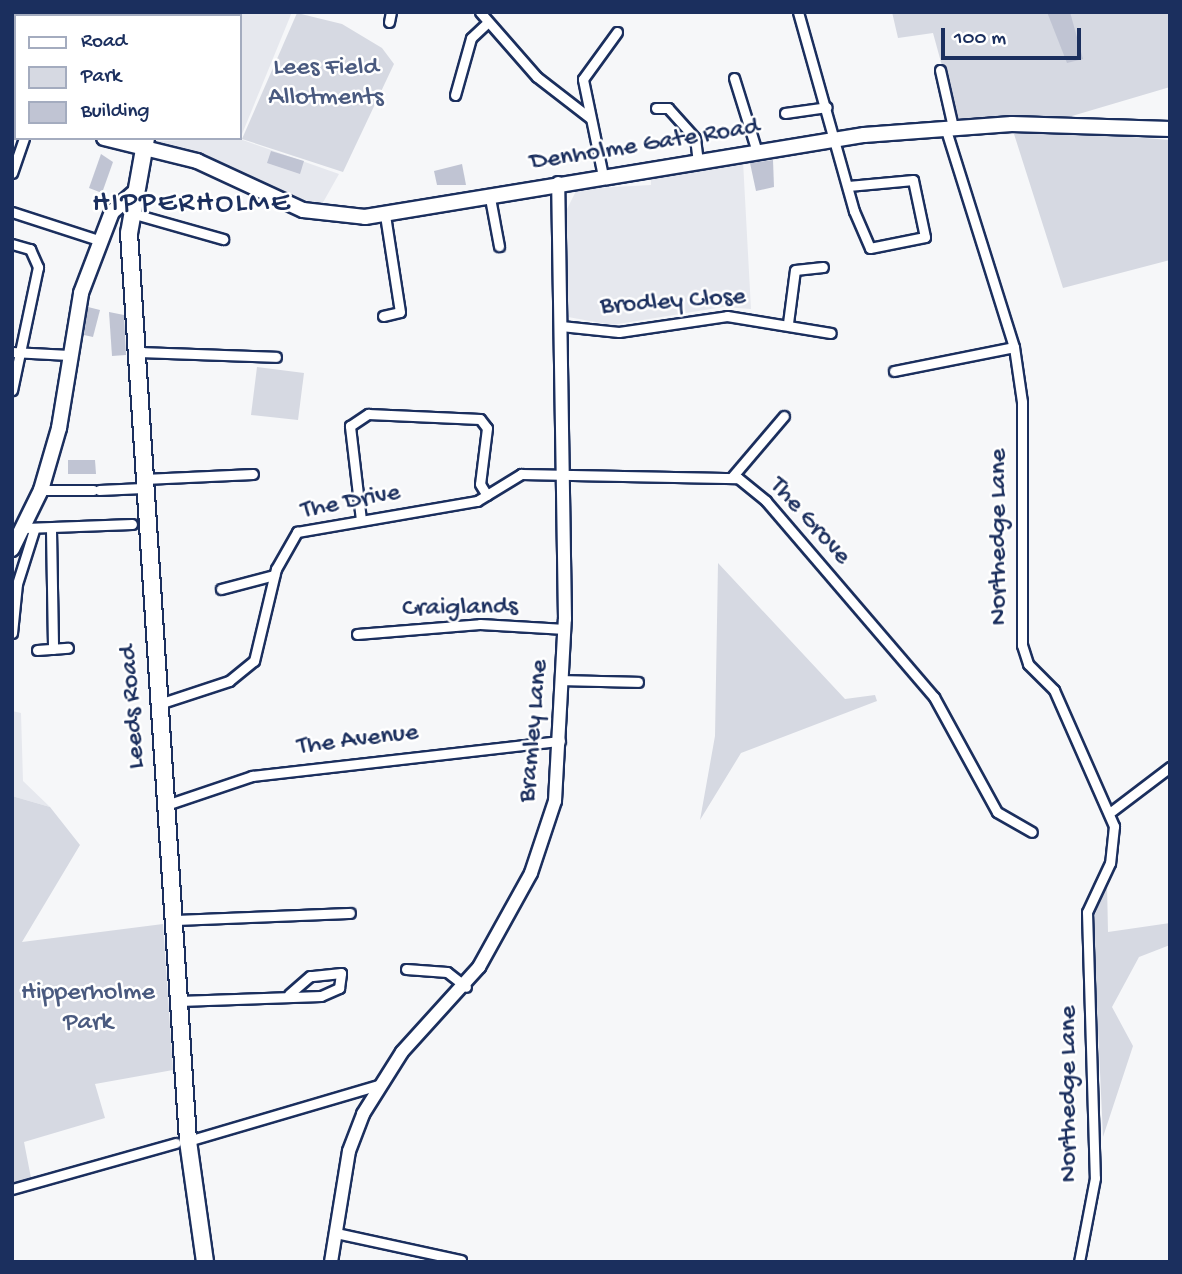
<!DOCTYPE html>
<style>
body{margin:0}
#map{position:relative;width:1182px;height:1274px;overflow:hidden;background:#f6f7f9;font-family:"Gochi Hand",sans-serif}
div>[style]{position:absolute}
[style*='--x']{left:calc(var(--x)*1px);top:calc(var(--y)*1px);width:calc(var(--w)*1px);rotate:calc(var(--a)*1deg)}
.built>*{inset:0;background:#e6e8ee}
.green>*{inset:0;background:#d6d9e2}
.building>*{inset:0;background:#c0c4d3}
.roads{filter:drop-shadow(2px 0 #1b2f5e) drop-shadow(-2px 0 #1b2f5e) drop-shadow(0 2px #1b2f5e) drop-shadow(0 -2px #1b2f5e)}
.street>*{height:9px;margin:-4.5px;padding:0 4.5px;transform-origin:4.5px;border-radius:4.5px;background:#fff}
.secondary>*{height:12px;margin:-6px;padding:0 6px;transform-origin:6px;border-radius:6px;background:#fff}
.primary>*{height:14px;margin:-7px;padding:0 7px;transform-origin:7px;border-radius:7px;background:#fff}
.highway>*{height:16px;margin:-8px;padding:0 8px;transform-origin:8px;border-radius:8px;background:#fff}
span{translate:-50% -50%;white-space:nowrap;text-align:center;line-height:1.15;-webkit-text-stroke:5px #fff;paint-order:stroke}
.park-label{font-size:26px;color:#4a5a7f}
.street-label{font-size:26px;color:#1b2f5e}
.quarter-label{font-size:30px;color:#1b2f5e;letter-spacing:2px}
.frame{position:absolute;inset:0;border:14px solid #1b2f5e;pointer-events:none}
.legend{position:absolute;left:14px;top:14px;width:228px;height:126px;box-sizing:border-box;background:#fff;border:2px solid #a4acbf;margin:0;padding:9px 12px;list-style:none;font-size:21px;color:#1b2f5e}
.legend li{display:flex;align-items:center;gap:14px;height:35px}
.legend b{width:35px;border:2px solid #a4acbf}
.scale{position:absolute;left:941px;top:28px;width:140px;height:32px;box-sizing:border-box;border:4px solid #1b2f5e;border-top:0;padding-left:9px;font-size:21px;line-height:24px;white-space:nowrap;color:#1b2f5e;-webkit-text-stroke:5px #fff;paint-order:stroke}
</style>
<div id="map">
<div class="built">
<i style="clip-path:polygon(232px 12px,292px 12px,240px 139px,339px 174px,321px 206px,154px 141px,240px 138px,240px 16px)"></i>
<i style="clip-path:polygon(743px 161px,751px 309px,723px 307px,612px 325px,568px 317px,566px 211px,577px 189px,651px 185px,651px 175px)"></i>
<i style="clip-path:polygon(12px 711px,21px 713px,23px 781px,50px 807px,12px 796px)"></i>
</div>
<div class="green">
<i style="clip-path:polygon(892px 12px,1170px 12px,1170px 87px,1072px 116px,1081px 133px,1170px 140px,1170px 260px,1063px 288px,1014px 134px,961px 135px,933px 33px,898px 38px)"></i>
<i style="clip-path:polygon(297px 13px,342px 24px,382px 48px,394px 64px,343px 172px,242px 139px)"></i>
<i style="clip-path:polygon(257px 367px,304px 373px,298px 420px,251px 415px)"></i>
<i style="clip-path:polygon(718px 563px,845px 699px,875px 695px,877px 701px,741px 753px,700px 820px,715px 736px)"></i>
<i style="clip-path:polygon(12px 796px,50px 807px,80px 845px,22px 942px,163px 924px,173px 1070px,95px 1084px,105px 1118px,24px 1142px,31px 1178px,12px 1183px)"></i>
<i style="clip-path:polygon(1107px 883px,1108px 932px,1170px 923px,1170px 945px,1139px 957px,1112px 1007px,1133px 1046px,1103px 1137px,1093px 920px)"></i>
</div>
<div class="building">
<i style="clip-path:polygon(1047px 12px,1070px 12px,1083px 59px,1067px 63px)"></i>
<i style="clip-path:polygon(271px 151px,304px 161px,300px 174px,267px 163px)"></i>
<i style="clip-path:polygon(101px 154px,113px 162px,102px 193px,89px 188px)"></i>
<i style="clip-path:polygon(773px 160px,774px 187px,756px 191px,750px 163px)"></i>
<i style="clip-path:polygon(462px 164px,466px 185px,437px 185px,434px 171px)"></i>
<i style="clip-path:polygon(88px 307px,100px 310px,93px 337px,84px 335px)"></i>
<i style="clip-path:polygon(109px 312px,124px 315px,126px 355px,112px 356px)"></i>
<i style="clip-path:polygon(68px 460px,95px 460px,96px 474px,68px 474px)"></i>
</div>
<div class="roads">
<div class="street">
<i style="--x:480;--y:12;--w:86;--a:48.8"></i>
<i style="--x:537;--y:77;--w:67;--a:37.7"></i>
<i style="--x:798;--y:12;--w:207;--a:74.3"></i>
<i style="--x:854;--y:211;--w:40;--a:66.6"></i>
<i style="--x:870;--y:248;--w:56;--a:-11.3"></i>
<i style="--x:925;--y:237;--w:58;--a:-101.9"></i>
<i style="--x:913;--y:180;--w:65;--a:174.7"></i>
<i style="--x:154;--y:16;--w:4;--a:-90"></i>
<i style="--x:389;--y:22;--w:10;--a:-79"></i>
<i style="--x:12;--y:53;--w:4;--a:27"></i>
<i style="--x:940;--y:70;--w:58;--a:77.2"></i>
<i style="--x:734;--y:78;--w:77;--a:72.7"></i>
<i style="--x:455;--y:95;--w:59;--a:-74.3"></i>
<i style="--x:471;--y:38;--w:23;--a:-43"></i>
<i style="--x:656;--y:108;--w:12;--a:0"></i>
<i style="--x:668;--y:108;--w:40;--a:48"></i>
<i style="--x:695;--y:138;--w:24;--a:83"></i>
<i style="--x:785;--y:113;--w:42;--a:-8.1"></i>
<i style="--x:945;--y:127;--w:231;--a:72.6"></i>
<i style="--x:1014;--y:347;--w:56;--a:81.7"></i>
<i style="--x:1022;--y:402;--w:243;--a:90"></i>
<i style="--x:1022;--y:645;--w:20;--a:72"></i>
<i style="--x:1028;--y:664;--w:37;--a:45"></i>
<i style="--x:1054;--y:690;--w:149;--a:66.2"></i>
<i style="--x:1114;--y:826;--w:37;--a:96"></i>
<i style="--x:1110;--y:863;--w:54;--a:115.1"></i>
<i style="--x:1087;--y:912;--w:266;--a:88.3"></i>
<i style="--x:1095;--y:1178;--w:86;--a:100.8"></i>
<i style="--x:12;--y:173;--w:37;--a:-71"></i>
<i style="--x:603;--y:176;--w:99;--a:-101.7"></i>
<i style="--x:583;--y:79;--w:58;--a:-54.1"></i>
<i style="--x:490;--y:198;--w:49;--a:79.4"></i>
<i style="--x:12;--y:212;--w:94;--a:18"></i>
<i style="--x:131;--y:213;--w:96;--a:15.8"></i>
<i style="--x:12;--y:244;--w:19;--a:16"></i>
<i style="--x:30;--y:249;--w:20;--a:66"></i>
<i style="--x:38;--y:267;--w:126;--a:101.9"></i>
<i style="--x:383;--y:316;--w:17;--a:-13"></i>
<i style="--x:400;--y:312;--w:98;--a:-98.8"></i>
<i style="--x:788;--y:323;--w:53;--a:-82.5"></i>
<i style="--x:795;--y:270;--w:28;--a:-6"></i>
<i style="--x:561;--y:326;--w:58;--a:5.9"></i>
<i style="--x:619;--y:332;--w:109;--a:-8.4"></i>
<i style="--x:727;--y:316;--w:105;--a:9.3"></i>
<i style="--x:12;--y:352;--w:57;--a:3"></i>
<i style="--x:136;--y:352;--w:140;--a:2"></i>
<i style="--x:894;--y:371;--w:122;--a:-11.3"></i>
<i style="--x:732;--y:477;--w:80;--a:-49.6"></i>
<i style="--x:144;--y:479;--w:109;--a:-2.6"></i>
<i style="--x:41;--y:490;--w:52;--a:0"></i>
<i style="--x:99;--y:490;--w:44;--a:-2.6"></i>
<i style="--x:361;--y:520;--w:95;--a:-96.7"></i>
<i style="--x:350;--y:426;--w:22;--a:-34"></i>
<i style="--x:368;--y:414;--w:112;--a:2.6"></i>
<i style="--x:480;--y:419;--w:11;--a:52"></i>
<i style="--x:487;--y:428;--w:56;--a:97.1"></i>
<i style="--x:480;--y:484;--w:13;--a:58"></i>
<i style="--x:25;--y:528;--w:107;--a:-2.1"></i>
<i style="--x:51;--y:530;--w:119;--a:89"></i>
<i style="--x:221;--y:589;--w:55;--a:-14.8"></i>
<i style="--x:12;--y:633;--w:49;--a:-84.2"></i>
<i style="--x:17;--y:584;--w:57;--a:-72.5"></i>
<i style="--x:357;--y:634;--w:123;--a:-4.6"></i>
<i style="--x:480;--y:624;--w:85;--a:3.4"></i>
<i style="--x:37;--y:650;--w:31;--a:-4"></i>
<i style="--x:563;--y:680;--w:75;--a:1.5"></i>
<i style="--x:159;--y:704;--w:74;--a:-18.2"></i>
<i style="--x:229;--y:681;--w:32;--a:-39"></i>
<i style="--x:254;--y:661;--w:95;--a:-76.6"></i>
<i style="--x:276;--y:569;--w:43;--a:-60.4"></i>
<i style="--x:297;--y:532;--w:183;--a:-9.8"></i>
<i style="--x:477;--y:501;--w:52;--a:-31.5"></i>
<i style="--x:521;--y:474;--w:217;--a:1.1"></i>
<i style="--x:738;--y:478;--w:36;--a:39"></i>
<i style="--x:766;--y:501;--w:258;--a:49.4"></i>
<i style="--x:934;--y:697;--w:131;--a:61.3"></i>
<i style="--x:997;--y:812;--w:40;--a:29.7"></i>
<i style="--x:166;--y:805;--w:91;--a:-18.6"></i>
<i style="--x:252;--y:776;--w:310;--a:-6.5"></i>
<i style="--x:1112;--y:811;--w:73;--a:-37.2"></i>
<i style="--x:174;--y:920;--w:176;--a:-2.3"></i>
<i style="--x:406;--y:969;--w:41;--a:4.2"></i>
<i style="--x:447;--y:972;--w:24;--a:38"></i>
<i style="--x:179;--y:1001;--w:142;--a:-2"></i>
<i style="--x:321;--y:996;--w:20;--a:-24"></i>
<i style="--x:339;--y:988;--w:15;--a:-82"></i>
<i style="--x:341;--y:973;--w:31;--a:174"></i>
<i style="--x:310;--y:976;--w:28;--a:139"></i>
<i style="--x:188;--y:1141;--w:198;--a:-16.4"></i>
<i style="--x:12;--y:1189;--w:170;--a:-15.7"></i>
<i style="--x:336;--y:1233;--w:128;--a:12.2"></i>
</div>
<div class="secondary">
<i style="--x:331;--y:1262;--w:112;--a:-80.8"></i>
<i style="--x:349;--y:1151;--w:40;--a:-69"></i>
<i style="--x:363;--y:1114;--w:73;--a:-57.8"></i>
<i style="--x:402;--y:1052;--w:115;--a:-47.8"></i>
<i style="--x:479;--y:967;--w:107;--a:-61"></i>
<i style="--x:531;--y:873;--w:76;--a:-71.6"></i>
<i style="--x:555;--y:801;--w:182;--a:-86.9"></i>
<i style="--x:565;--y:619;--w:436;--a:-90.9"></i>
</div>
<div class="primary">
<i style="--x:12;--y:109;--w:4;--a:14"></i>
<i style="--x:104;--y:138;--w:96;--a:13.9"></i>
<i style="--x:197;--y:161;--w:117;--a:24.8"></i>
<i style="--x:303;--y:210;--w:62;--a:6.4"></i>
<i style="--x:365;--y:217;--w:506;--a:-9.33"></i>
<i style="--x:864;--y:135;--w:148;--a:-4.3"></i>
<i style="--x:1012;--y:124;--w:158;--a:1.8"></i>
<i style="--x:12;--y:549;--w:66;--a:-63.8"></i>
<i style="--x:41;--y:490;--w:65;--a:-73.8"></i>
<i style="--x:59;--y:428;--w:137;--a:-80.7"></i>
<i style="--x:81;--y:293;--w:87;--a:-69.1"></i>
<i style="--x:112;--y:212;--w:28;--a:-41"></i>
</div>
<div class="highway">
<i style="--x:217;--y:16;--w:4;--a:-63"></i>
<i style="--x:146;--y:138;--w:97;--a:100.1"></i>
<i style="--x:129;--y:233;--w:910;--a:86.28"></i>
<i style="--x:188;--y:1141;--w:122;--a:82"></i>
</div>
</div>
<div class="park-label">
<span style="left:326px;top:84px">Lees Field<br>Allotments</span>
<span style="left:88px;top:1009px">Hipperholme<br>Park</span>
</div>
<div class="street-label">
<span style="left:645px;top:146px;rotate:-9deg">Denholme Gate Road</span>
<span style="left:673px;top:303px;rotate:-4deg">Brodley Close</span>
<span style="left:351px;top:503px;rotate:-11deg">The Drive</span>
<span style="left:809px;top:522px;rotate:48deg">The Grove</span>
<span style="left:1000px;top:537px;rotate:-90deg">Northedge Lane</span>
<span style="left:460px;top:609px;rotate:-1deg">Craiglands</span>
<span style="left:134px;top:707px;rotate:-94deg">Leeds Road</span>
<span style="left:535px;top:731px;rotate:-85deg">Bramley Lane</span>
<span style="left:358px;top:741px;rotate:-7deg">The Avenue</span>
<span style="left:1070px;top:1094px;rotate:-90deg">Northedge Lane</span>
</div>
<div class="quarter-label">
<span style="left:192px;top:205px">HIPPERHOLME</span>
</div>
<div class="frame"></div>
<ul class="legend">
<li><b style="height:9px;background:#fff"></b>Road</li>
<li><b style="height:19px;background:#d6d9e2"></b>Park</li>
<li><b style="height:19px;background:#c0c4d3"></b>Building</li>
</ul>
<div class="scale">100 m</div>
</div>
